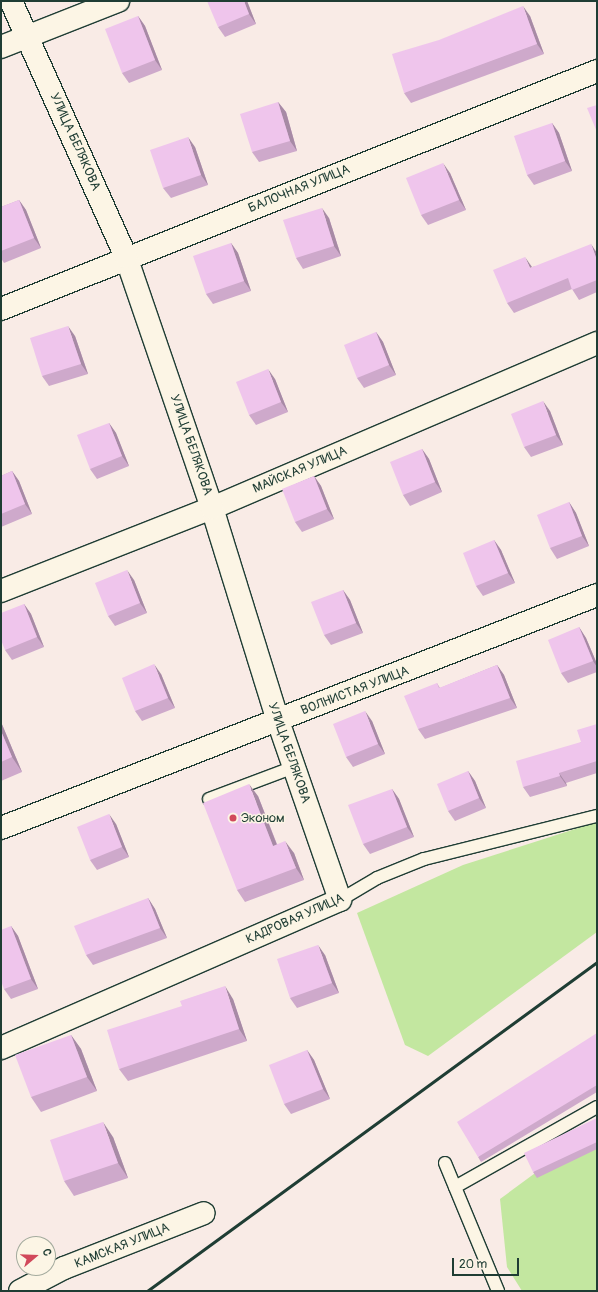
<!DOCTYPE html>
<meta charset="utf-8">
<style>
body{margin:0}
#map{position:relative;width:598px;height:1292px;overflow:hidden;background:#f9ebe6;font-family:Pangolin,sans-serif}
div>[style]{position:absolute}
[style*='--x']{left:calc(var(--x)*1px);top:calc(var(--y)*1px);width:calc(var(--w)*1px);rotate:calc(var(--a)*1deg)}
.green>*{inset:0;background:#c3e7a0}
.roads{filter:drop-shadow(1px 0 #1f3d34) drop-shadow(-1px 0 #1f3d34) drop-shadow(0 1px #1f3d34) drop-shadow(0 -1px #1f3d34)}
.lane>*{height:12px;margin:-6px;padding:0 6px;transform-origin:6px;border-radius:6px;background:#fcf5e5}
.street>*{height:22px;margin:-11px;padding:0 11px;transform-origin:11px;border-radius:11px;background:#fcf5e5}
.rail>*{height:3px;margin:-1.5px;padding:0 1.5px;transform-origin:1.5px;border-radius:1.5px;background:#1f3d34}
.wall>*{inset:0;background:#cea9cb}
.shaded-wall>*{inset:0;background:#a78aa5}
.building>*{inset:0;background:#efc5ec}
.dots>*{width:11px;height:11px;translate:-50% -50%;box-sizing:border-box;border:2px solid #fcf5e5;border-radius:50%}
span{translate:-50% -50%;white-space:nowrap;text-align:center;line-height:1.15;-webkit-text-stroke:3px #fcf5e5;paint-order:stroke}
.street-label{font-size:13px;color:#1f3d34}
.poi-label{font-size:13px;color:#1f3d34}
.left{translate:0 -50%;text-align:left}
.frame{position:absolute;inset:0;border:2px solid #1f3d34;pointer-events:none}
.north{position:absolute;left:16px;top:1236px;width:40px;height:40px;box-sizing:border-box;background:#fcf5e5;border:1px solid #a4ab9e;border-radius:50%;rotate:71deg;font-size:11px;font-weight:700;line-height:16px;text-align:center;color:#1f3d34}
.north::after{content:'';display:block;margin:auto;width:14px;height:18px;background:#d1495b;clip-path:polygon(50% 0,100% 100%,50% 72%,0 100%)}
.scale{position:absolute;left:452px;top:1258px;width:67px;height:18px;box-sizing:border-box;border:2px solid #1f3d34;border-top:0;padding-left:5px;font-size:12px;line-height:14px;white-space:nowrap;color:#1f3d34;-webkit-text-stroke:3px #fcf5e5;paint-order:stroke}
</style>
<div id="map">
<div class="green">
<i style="clip-path:polygon(597px 822px,597px 932px,428px 1056px,405px 1045px,357px 913px,463px 865px)"></i>
<i style="clip-path:polygon(597px 1133px,597px 1291px,522px 1291px,507px 1267px,500px 1199px,587px 1135px)"></i>
</div>
<div class="roads">
<div class="lane">
<i style="--x:209;--y:799;--w:91;--a:-20.6"></i>
<i style="--x:340;--y:900;--w:43;--a:-30.7"></i>
<i style="--x:377;--y:878;--w:51;--a:-22"></i>
<i style="--x:424;--y:859;--w:178;--a:-14"></i>
<i style="--x:445;--y:1163;--w:139;--a:67.5"></i>
<i style="--x:455;--y:1187;--w:163;--a:-29.4"></i>
</div>
<div class="street">
<i style="--x:1;--y:47;--w:126;--a:-21.5"></i>
<i style="--x:1;--y:309;--w:642;--a:-21.77"></i>
<i style="--x:1;--y:591;--w:227;--a:-21.5"></i>
<i style="--x:212;--y:508;--w:419;--a:-23.2"></i>
<i style="--x:1;--y:828;--w:640;--a:-21.35"></i>
<i style="--x:1;--y:1048;--w:370;--a:-23.6"></i>
<i style="--x:340;--y:900;--w:189;--a:-109.1"></i>
<i style="--x:278;--y:721;--w:223;--a:-107.2"></i>
<i style="--x:212;--y:508;--w:265;--a:-108.9"></i>
<i style="--x:126;--y:257;--w:281;--a:-114.2"></i>
<i style="--x:20;--y:1291;--w:50;--a:-27.6"></i>
<i style="--x:64;--y:1268;--w:150;--a:-21.4"></i>
</div>
</div>
<div class="rail">
<i style="--x:147;--y:1291;--w:557;--a:-36.17"></i>
</div>
<div class="wall">
<i style="clip-path:polygon(247px 1px,256px 24px,225px 37px,218px 27px)"></i>
<i style="clip-path:polygon(138px 16px,145px 26px,162px 70px,129px 83px,122px 73px)"></i>
<i style="clip-path:polygon(530px 16px,544px 54px,411px 103px,404px 93px)"></i>
<i style="clip-path:polygon(278px 102px,286px 112px,297px 151px,259px 162px,252px 152px)"></i>
<i style="clip-path:polygon(552px 123px,559px 133px,572px 171px,534px 185px,527px 175px)"></i>
<i style="clip-path:polygon(195px 147px,208px 185px,171px 198px,163px 188px)"></i>
<i style="clip-path:polygon(450px 173px,466px 210px,428px 225px,421px 215px)"></i>
<i style="clip-path:polygon(19px 200px,26px 210px,41px 248px,4px 263px,1px 258px,1px 207px)"></i>
<i style="clip-path:polygon(329px 218px,341px 256px,303px 269px,296px 258px)"></i>
<i style="clip-path:polygon(231px 243px,238px 253px,251px 291px,213px 304px,206px 294px)"></i>
<i style="clip-path:polygon(597px 253px,597px 292px,579px 300px,572px 289px,514px 313px,507px 303px,532px 267px)"></i>
<i style="clip-path:polygon(376px 332px,383px 342px,396px 375px,364px 388px,357px 378px)"></i>
<i style="clip-path:polygon(75px 336px,88px 374px,49px 386px,42px 376px)"></i>
<i style="clip-path:polygon(275px 379px,288px 412px,256px 425px,249px 415px)"></i>
<i style="clip-path:polygon(550px 411px,563px 445px,531px 457px,524px 447px)"></i>
<i style="clip-path:polygon(109px 423px,116px 433px,129px 466px,97px 479px,90px 469px)"></i>
<i style="clip-path:polygon(422px 449px,429px 459px,442px 492px,410px 506px,403px 495px)"></i>
<i style="clip-path:polygon(12px 471px,19px 481px,32px 514px,1px 527px,1px 476px)"></i>
<i style="clip-path:polygon(314px 476px,321px 486px,334px 519px,302px 532px,295px 522px)"></i>
<i style="clip-path:polygon(569px 502px,576px 513px,589px 546px,557px 559px,550px 548px)"></i>
<i style="clip-path:polygon(494px 540px,501px 550px,515px 583px,483px 596px,476px 586px)"></i>
<i style="clip-path:polygon(134px 580px,147px 613px,115px 626px,108px 616px)"></i>
<i style="clip-path:polygon(343px 590px,350px 600px,363px 633px,331px 645px,324px 635px)"></i>
<i style="clip-path:polygon(24px 604px,31px 614px,44px 647px,12px 660px,5px 650px)"></i>
<i style="clip-path:polygon(579px 627px,586px 638px,597px 664px,597px 672px,568px 683px,561px 673px)"></i>
<i style="clip-path:polygon(497px 665px,504px 675px,517px 708px,425px 739px,418px 729px,437px 683px,440px 688px)"></i>
<i style="clip-path:polygon(161px 674px,175px 708px,142px 721px,135px 711px)"></i>
<i style="clip-path:polygon(372px 721px,385px 754px,353px 767px,346px 757px)"></i>
<i style="clip-path:polygon(1px 722px,22px 772px,1px 781px)"></i>
<i style="clip-path:polygon(597px 724px,597px 773px,566px 783px,567px 786px,530px 797px,523px 787px,581px 742px)"></i>
<i style="clip-path:polygon(468px 771px,475px 781px,486px 808px,455px 821px,448px 811px)"></i>
<i style="clip-path:polygon(392px 789px,399px 799px,414px 837px,370px 854px,363px 844px)"></i>
<i style="clip-path:polygon(258px 796px,277px 844px,294px 853px,304px 880px,245px 902px,237px 890px)"></i>
<i style="clip-path:polygon(116px 824px,129px 857px,97px 870px,90px 860px)"></i>
<i style="clip-path:polygon(148px 898px,155px 909px,167px 938px,93px 965px,86px 955px)"></i>
<i style="clip-path:polygon(11px 926px,18px 936px,38px 989px,11px 999px,4px 989px)"></i>
<i style="clip-path:polygon(325px 955px,339px 993px,297px 1008px,290px 998px)"></i>
<i style="clip-path:polygon(233px 999px,247px 1041px,128px 1081px,119px 1069px)"></i>
<i style="clip-path:polygon(597px 1033px,597px 1092px,481px 1162px,478px 1157px)"></i>
<i style="clip-path:polygon(71px 1035px,81px 1049px,97px 1091px,41px 1112px,31px 1097px)"></i>
<i style="clip-path:polygon(307px 1050px,314px 1060px,330px 1099px,291px 1114px,284px 1104px)"></i>
<i style="clip-path:polygon(597px 1118px,597px 1149px,537px 1178px,533px 1172px)"></i>
<i style="clip-path:polygon(113px 1137px,128px 1178px,74px 1196px,64px 1181px)"></i>
</div>
<div class="shaded-wall">
<i style="clip-path:polygon(244px 1px,247px 1px,256px 24px,249px 14px)"></i>
<i style="clip-path:polygon(523px 6px,530px 16px,544px 54px,537px 44px)"></i>
<i style="clip-path:polygon(138px 16px,145px 26px,162px 70px,155px 60px)"></i>
<i style="clip-path:polygon(278px 102px,286px 112px,297px 151px,290px 141px)"></i>
<i style="clip-path:polygon(552px 123px,559px 133px,572px 171px,565px 161px)"></i>
<i style="clip-path:polygon(188px 137px,195px 147px,208px 185px,201px 175px)"></i>
<i style="clip-path:polygon(443px 163px,450px 173px,466px 210px,459px 200px)"></i>
<i style="clip-path:polygon(19px 200px,26px 210px,41px 248px,34px 238px)"></i>
<i style="clip-path:polygon(322px 208px,329px 218px,341px 256px,334px 246px)"></i>
<i style="clip-path:polygon(231px 243px,238px 253px,251px 291px,244px 281px)"></i>
<i style="clip-path:polygon(591px 244px,597px 253px,597px 260px)"></i>
<i style="clip-path:polygon(525px 257px,532px 267px,530px 268px)"></i>
<i style="clip-path:polygon(68px 326px,75px 336px,88px 374px,81px 364px)"></i>
<i style="clip-path:polygon(376px 332px,383px 342px,396px 375px,389px 365px)"></i>
<i style="clip-path:polygon(268px 369px,275px 379px,288px 412px,281px 402px)"></i>
<i style="clip-path:polygon(543px 401px,550px 411px,563px 445px,556px 435px)"></i>
<i style="clip-path:polygon(109px 423px,116px 433px,129px 466px,122px 456px)"></i>
<i style="clip-path:polygon(422px 449px,429px 459px,442px 492px,435px 482px)"></i>
<i style="clip-path:polygon(12px 471px,19px 481px,32px 514px,25px 504px)"></i>
<i style="clip-path:polygon(314px 476px,321px 486px,334px 519px,327px 509px)"></i>
<i style="clip-path:polygon(569px 502px,576px 513px,589px 546px,582px 536px)"></i>
<i style="clip-path:polygon(494px 540px,501px 550px,515px 583px,508px 573px)"></i>
<i style="clip-path:polygon(127px 570px,134px 580px,147px 613px,140px 603px)"></i>
<i style="clip-path:polygon(343px 590px,350px 600px,363px 633px,356px 623px)"></i>
<i style="clip-path:polygon(24px 604px,31px 614px,44px 647px,37px 637px)"></i>
<i style="clip-path:polygon(579px 627px,586px 638px,597px 664px,597px 667px,593px 661px)"></i>
<i style="clip-path:polygon(154px 664px,161px 674px,175px 708px,168px 698px)"></i>
<i style="clip-path:polygon(497px 665px,504px 675px,517px 708px,510px 698px)"></i>
<i style="clip-path:polygon(365px 711px,372px 721px,385px 754px,378px 744px)"></i>
<i style="clip-path:polygon(1px 722px,22px 772px,12px 757px,1px 731px)"></i>
<i style="clip-path:polygon(468px 771px,475px 781px,486px 808px,479px 798px)"></i>
<i style="clip-path:polygon(559px 773px,566px 783px,567px 786px,560px 776px)"></i>
<i style="clip-path:polygon(249px 784px,258px 796px,282px 858px,273px 846px)"></i>
<i style="clip-path:polygon(392px 789px,399px 799px,414px 837px,407px 827px)"></i>
<i style="clip-path:polygon(109px 814px,116px 824px,129px 857px,122px 847px)"></i>
<i style="clip-path:polygon(285px 841px,294px 853px,304px 880px,296px 868px)"></i>
<i style="clip-path:polygon(148px 898px,155px 909px,167px 938px,160px 928px)"></i>
<i style="clip-path:polygon(11px 926px,18px 936px,38px 989px,31px 979px)"></i>
<i style="clip-path:polygon(318px 945px,325px 955px,339px 993px,332px 983px)"></i>
<i style="clip-path:polygon(225px 986px,233px 999px,247px 1041px,239px 1029px)"></i>
<i style="clip-path:polygon(71px 1035px,81px 1049px,97px 1091px,87px 1077px)"></i>
<i style="clip-path:polygon(307px 1050px,314px 1060px,330px 1099px,323px 1089px)"></i>
<i style="clip-path:polygon(103px 1122px,113px 1137px,128px 1178px,118px 1163px)"></i>
</div>
<div class="building">
<i style="clip-path:polygon(207px 1px,244px 1px,249px 14px,218px 27px)"></i>
<i style="clip-path:polygon(523px 6px,537px 44px,404px 93px,392px 54px,439px 40px)"></i>
<i style="clip-path:polygon(138px 16px,155px 60px,122px 73px,105px 29px)"></i>
<i style="clip-path:polygon(278px 102px,290px 141px,252px 152px,240px 114px)"></i>
<i style="clip-path:polygon(597px 105px,597px 132px,587px 108px)"></i>
<i style="clip-path:polygon(552px 123px,565px 161px,527px 175px,514px 136px)"></i>
<i style="clip-path:polygon(188px 137px,201px 175px,163px 188px,150px 150px)"></i>
<i style="clip-path:polygon(443px 163px,459px 200px,421px 215px,406px 178px)"></i>
<i style="clip-path:polygon(19px 200px,34px 238px,1px 251px,1px 207px)"></i>
<i style="clip-path:polygon(322px 208px,334px 246px,296px 258px,283px 220px)"></i>
<i style="clip-path:polygon(231px 243px,244px 281px,206px 294px,193px 256px)"></i>
<i style="clip-path:polygon(591px 244px,597px 260px,597px 280px,572px 290px,568px 278px,507px 303px,493px 270px,525px 257px,530px 268px)"></i>
<i style="clip-path:polygon(68px 326px,81px 364px,42px 376px,30px 338px)"></i>
<i style="clip-path:polygon(376px 332px,389px 365px,357px 378px,344px 345px)"></i>
<i style="clip-path:polygon(268px 369px,281px 402px,249px 415px,236px 382px)"></i>
<i style="clip-path:polygon(543px 401px,556px 435px,524px 447px,511px 414px)"></i>
<i style="clip-path:polygon(109px 423px,122px 456px,90px 469px,77px 435px)"></i>
<i style="clip-path:polygon(422px 449px,435px 482px,403px 495px,390px 462px)"></i>
<i style="clip-path:polygon(12px 471px,25px 504px,1px 514px,1px 476px)"></i>
<i style="clip-path:polygon(314px 476px,327px 509px,295px 522px,282px 489px)"></i>
<i style="clip-path:polygon(569px 502px,582px 536px,550px 548px,537px 515px)"></i>
<i style="clip-path:polygon(494px 540px,508px 573px,476px 586px,463px 553px)"></i>
<i style="clip-path:polygon(127px 570px,140px 603px,108px 616px,95px 583px)"></i>
<i style="clip-path:polygon(343px 590px,356px 623px,324px 635px,311px 602px)"></i>
<i style="clip-path:polygon(24px 604px,37px 637px,5px 650px,1px 640px,1px 613px)"></i>
<i style="clip-path:polygon(579px 627px,593px 661px,561px 673px,548px 640px)"></i>
<i style="clip-path:polygon(154px 664px,168px 698px,135px 711px,122px 678px)"></i>
<i style="clip-path:polygon(497px 665px,510px 698px,418px 729px,404px 696px,437px 683px,439px 688px)"></i>
<i style="clip-path:polygon(365px 711px,378px 744px,346px 757px,333px 724px)"></i>
<i style="clip-path:polygon(597px 724px,597px 761px,559px 773px,560px 776px,523px 787px,516px 761px,581px 742px,577px 730px)"></i>
<i style="clip-path:polygon(1px 731px,12px 757px,1px 762px)"></i>
<i style="clip-path:polygon(468px 771px,479px 798px,448px 811px,437px 784px)"></i>
<i style="clip-path:polygon(249px 784px,273px 846px,285px 841px,296px 868px,237px 890px,203px 803px)"></i>
<i style="clip-path:polygon(392px 789px,407px 827px,363px 844px,348px 805px)"></i>
<i style="clip-path:polygon(109px 814px,122px 847px,90px 860px,77px 827px)"></i>
<i style="clip-path:polygon(148px 898px,160px 928px,86px 955px,74px 926px)"></i>
<i style="clip-path:polygon(11px 926px,31px 979px,4px 989px,1px 981px,1px 930px)"></i>
<i style="clip-path:polygon(318px 945px,332px 983px,290px 998px,277px 959px)"></i>
<i style="clip-path:polygon(225px 986px,239px 1029px,119px 1069px,107px 1030px,182px 1006px,180px 1001px)"></i>
<i style="clip-path:polygon(597px 1033px,597px 1085px,478px 1157px,457px 1122px)"></i>
<i style="clip-path:polygon(71px 1035px,87px 1077px,31px 1097px,15px 1055px)"></i>
<i style="clip-path:polygon(307px 1050px,323px 1089px,284px 1104px,269px 1065px)"></i>
<i style="clip-path:polygon(597px 1118px,597px 1142px,533px 1172px,524px 1153px)"></i>
<i style="clip-path:polygon(103px 1122px,118px 1163px,64px 1181px,50px 1140px)"></i>
</div>
<div class="dots">
<i style="left:233px;top:818px;background:#d1495b"></i>
</div>
<div class="street-label">
<span style="left:75px;top:142px;rotate:66deg">УЛИЦА БЕЛЯКОВА</span>
<span style="left:299px;top:189px;rotate:-22deg">БАЛОЧНАЯ УЛИЦА</span>
<span style="left:191px;top:445px;rotate:71deg">УЛИЦА БЕЛЯКОВА</span>
<span style="left:300px;top:470px;rotate:-23deg">МАЙСКАЯ УЛИЦА</span>
<span style="left:355px;top:691px;rotate:-21deg">ВОЛНИСТАЯ УЛИЦА</span>
<span style="left:289px;top:753px;rotate:71deg">УЛИЦА БЕЛЯКОВА</span>
<span style="left:295px;top:919px;rotate:-24deg">КАДРОВАЯ УЛИЦА</span>
<span style="left:122px;top:1246px;rotate:-22deg">КАМСКАЯ УЛИЦА</span>
</div>
<div class="poi-label">
<span class="left" style="left:241px;top:818px">Эконом</span>
</div>
<div class="frame"></div>
<div class="north">С</div>
<div class="scale">20 m</div>
</div>
